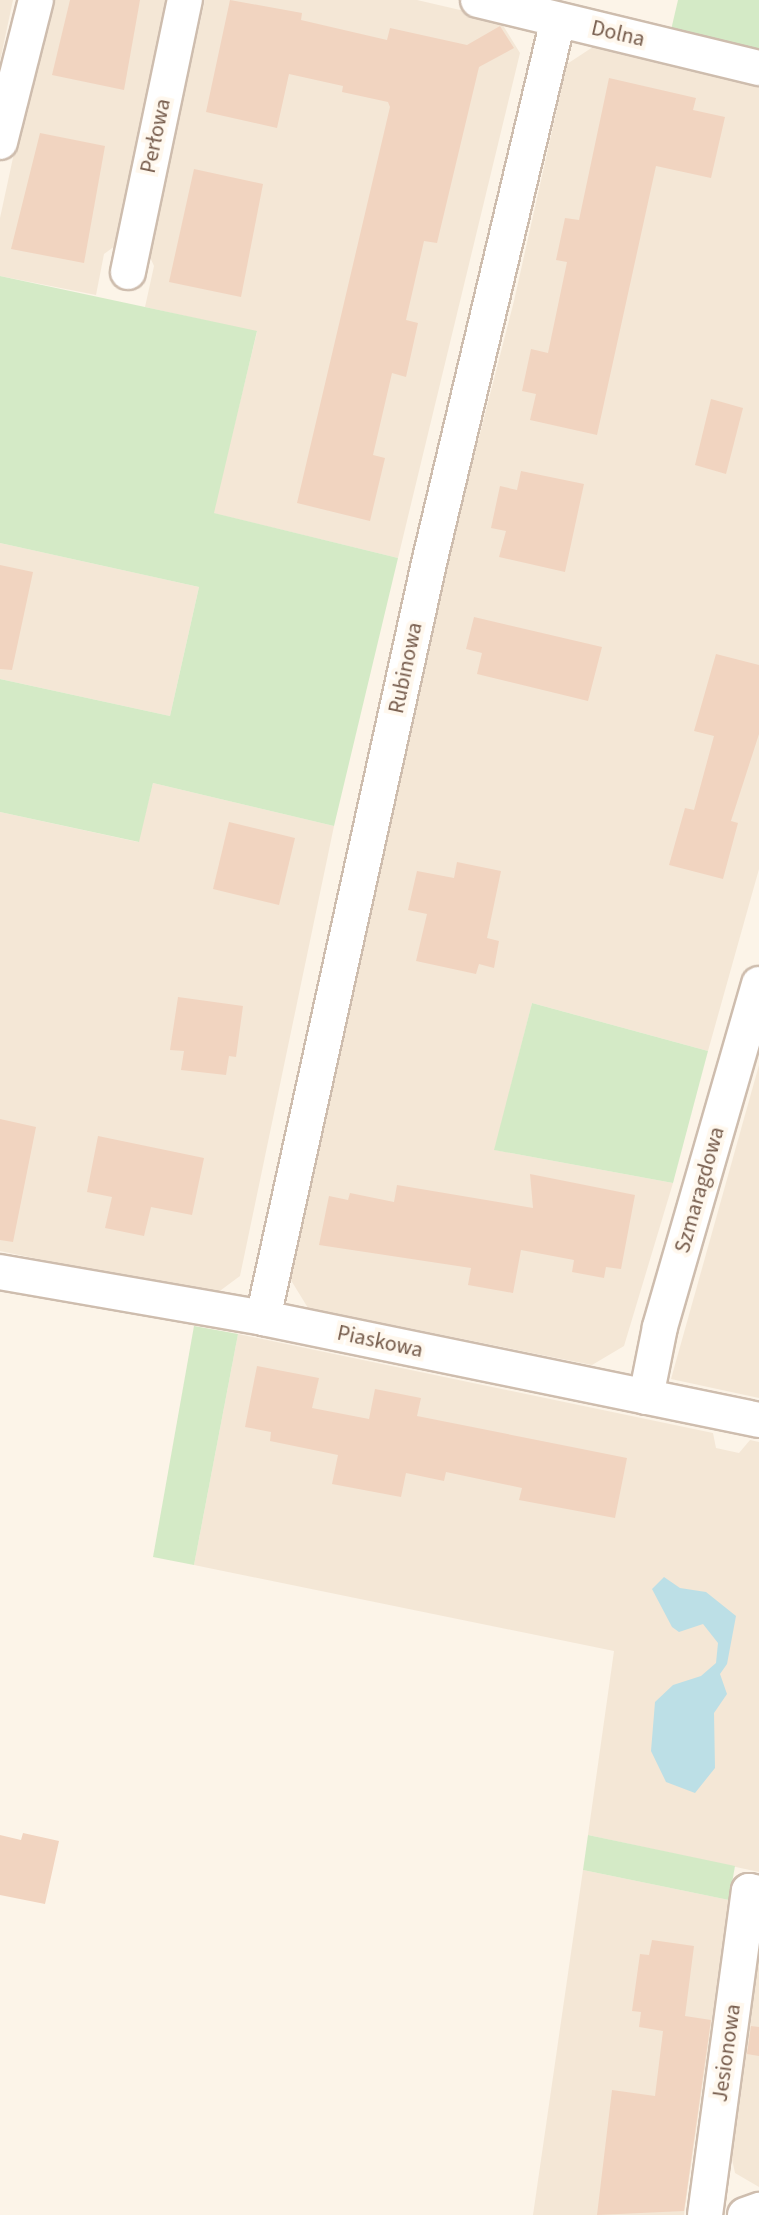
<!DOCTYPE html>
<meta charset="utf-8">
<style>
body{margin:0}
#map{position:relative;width:759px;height:2215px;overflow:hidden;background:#fcf4e8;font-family:"Source Sans 3",sans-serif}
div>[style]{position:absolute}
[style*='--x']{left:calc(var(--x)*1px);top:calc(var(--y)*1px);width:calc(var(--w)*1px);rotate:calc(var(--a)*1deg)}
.residential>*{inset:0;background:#f4e7d6}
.green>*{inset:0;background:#d4eac6}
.water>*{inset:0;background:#bcdfe6}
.building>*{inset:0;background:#f1d4c0}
.roads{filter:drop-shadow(2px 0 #cebdae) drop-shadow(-2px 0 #cebdae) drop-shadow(0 2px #cebdae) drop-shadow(0 -2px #cebdae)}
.minor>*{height:34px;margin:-17px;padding:0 17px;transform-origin:17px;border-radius:17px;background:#fff}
span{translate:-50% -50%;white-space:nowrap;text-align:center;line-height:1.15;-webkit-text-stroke:8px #fff8ee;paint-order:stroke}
.street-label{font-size:22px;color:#765c4c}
</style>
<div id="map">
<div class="residential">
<i style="clip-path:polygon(0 0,13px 0,0 61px)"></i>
<i style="clip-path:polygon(47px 0,169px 0,115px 246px,104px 254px,96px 295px,0 276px,0 218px)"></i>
<i style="clip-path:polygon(205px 0,417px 0,499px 19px,520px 53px,398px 558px,213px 513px,257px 332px,145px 307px,154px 266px,149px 255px)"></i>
<i style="clip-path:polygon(599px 43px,759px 81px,759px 869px,708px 1051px,532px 1003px,495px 1150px,673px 1183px,624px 1346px,592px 1365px,308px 1308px,289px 1277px,419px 671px,514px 301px,567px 64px)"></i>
<i style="clip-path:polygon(0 543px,199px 587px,170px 716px,0 679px)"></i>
<i style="clip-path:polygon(153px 783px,334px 826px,240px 1276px,213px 1296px,0 1251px,0 812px,138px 842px)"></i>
<i style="clip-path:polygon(759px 1065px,759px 1398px,671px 1379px)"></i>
<i style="clip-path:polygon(238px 1334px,713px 1433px,716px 1448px,739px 1453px,750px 1440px,759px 1442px,759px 1872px,588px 1835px,614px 1651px,194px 1565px)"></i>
<i style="clip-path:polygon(583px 1870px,729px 1900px,684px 2215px,533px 2215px)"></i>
<i style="clip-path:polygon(759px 1943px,759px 2187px,735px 2173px,730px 2150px)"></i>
</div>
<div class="green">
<i style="clip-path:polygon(678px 0,759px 0,759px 49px,671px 30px)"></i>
<i style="clip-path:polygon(0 276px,257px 331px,214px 513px,398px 558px,334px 826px,153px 783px,139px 842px,0 812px,0 679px,170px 716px,199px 587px,0 543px)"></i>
<i style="clip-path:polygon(532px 1003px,708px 1051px,673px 1183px,494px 1150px)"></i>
<i style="clip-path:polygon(194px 1326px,238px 1334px,194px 1565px,153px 1557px)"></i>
<i style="clip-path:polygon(588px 1835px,735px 1866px,729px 1900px,583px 1870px)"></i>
</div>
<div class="water">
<i style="clip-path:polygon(664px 1577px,680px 1588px,706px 1592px,736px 1616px,727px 1664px,720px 1674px,727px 1694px,714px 1713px,715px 1768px,695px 1793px,666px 1782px,651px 1751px,655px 1702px,673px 1685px,701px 1676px,716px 1663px,718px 1643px,703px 1624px,679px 1632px,672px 1627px,652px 1589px)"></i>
</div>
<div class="building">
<i style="clip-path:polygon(70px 0,140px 0,124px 90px,52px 75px)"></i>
<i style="clip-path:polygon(230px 0,302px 13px,301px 20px,387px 40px,390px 28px,467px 45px,500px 26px,514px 48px,479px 67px,437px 243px,424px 241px,406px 320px,418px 323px,406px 377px,392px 373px,373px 455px,385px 458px,370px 521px,297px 503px,390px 107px,388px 102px,342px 92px,343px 86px,289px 74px,277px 128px,206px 112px)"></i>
<i style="clip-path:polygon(609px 78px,696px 98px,693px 110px,725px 117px,711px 178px,656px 166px,597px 435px,530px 420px,536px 394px,522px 391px,531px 349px,548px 353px,567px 262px,556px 260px,565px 218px,579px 220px)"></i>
<i style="clip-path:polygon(40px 133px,105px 146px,84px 263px,11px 249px)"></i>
<i style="clip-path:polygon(194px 169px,263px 184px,241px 297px,169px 282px)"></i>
<i style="clip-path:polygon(711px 399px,743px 408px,726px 474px,695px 465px)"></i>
<i style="clip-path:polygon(521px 471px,584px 484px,565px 572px,499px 557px,506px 531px,491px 528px,500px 486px,517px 490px)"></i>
<i style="clip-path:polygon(0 565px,33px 572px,12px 670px,0 669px)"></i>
<i style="clip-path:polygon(474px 617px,602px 647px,588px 701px,477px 674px,482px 653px,466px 649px)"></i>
<i style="clip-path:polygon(716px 654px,759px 665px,759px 734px,731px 821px,738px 823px,723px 879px,669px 865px,685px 808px,694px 810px,714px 736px,694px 731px)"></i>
<i style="clip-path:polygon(229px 822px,295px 838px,279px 905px,213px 889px)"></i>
<i style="clip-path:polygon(457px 862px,501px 871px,487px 938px,499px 941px,494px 968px,479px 964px,476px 974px,416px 961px,427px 914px,408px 910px,417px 871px,454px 878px)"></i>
<i style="clip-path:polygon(178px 997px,243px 1006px,236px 1057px,229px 1056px,226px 1075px,181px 1070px,184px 1051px,170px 1050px)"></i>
<i style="clip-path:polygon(0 1119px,36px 1127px,13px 1242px,0 1240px)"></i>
<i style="clip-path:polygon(98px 1136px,204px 1158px,192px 1215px,151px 1207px,144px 1236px,105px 1228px,112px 1197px,87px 1192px)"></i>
<i style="clip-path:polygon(530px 1174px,635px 1195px,621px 1269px,606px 1267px,604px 1278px,572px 1272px,574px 1260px,521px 1250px,513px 1293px,468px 1285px,471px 1268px,319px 1245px,329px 1196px,348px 1200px,350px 1193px,394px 1202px,397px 1185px,533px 1208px)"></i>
<i style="clip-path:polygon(257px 1366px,319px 1378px,312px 1408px,369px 1419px,375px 1389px,421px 1398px,417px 1416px,627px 1458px,615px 1518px,519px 1500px,522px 1488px,446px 1472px,444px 1481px,406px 1473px,401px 1497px,332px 1484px,338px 1455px,270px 1441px,271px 1432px,245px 1427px)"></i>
<i style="clip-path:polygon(23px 1833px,59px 1841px,45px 1904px,0 1895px,0 1835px,21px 1840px)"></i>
<i style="clip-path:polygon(652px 1940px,694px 1946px,685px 2016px,711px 2020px,684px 2211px,597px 2215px,612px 2090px,655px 2096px,663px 2031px,639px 2027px,641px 2012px,632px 2011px,640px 1954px,649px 1955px)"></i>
<i style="clip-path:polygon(751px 2026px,759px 2027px,759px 2056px,747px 2054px)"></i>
</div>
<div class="roads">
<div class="minor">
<i style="--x:478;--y:0;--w:289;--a:13.6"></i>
<i style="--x:0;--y:142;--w:146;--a:-75.8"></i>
<i style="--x:128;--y:272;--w:278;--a:-78.2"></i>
<i style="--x:0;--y:1272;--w:267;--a:9.9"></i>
<i style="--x:263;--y:1318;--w:506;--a:11.62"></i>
<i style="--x:263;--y:1318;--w:773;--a:-77.6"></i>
<i style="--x:429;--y:563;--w:558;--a:-76.64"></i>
<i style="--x:646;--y:1397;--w:71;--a:-78.7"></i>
<i style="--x:660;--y:1327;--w:357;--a:-73.9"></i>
<i style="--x:705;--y:2215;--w:327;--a:-82.3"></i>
<i style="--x:749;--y:1891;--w:10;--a:11"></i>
<i style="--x:745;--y:2215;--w:15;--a:-20"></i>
</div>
</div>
<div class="street-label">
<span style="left:618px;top:34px;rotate:13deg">Dolna</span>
<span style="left:156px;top:136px;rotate:-78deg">Perłowa</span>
<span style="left:406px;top:668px;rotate:-78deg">Rubinowa</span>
<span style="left:700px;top:1190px;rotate:-74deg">Szmaragdowa</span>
<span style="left:380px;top:1342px;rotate:12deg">Piaskowa</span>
<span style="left:727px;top:2053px;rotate:-82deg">Jesionowa</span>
</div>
</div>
